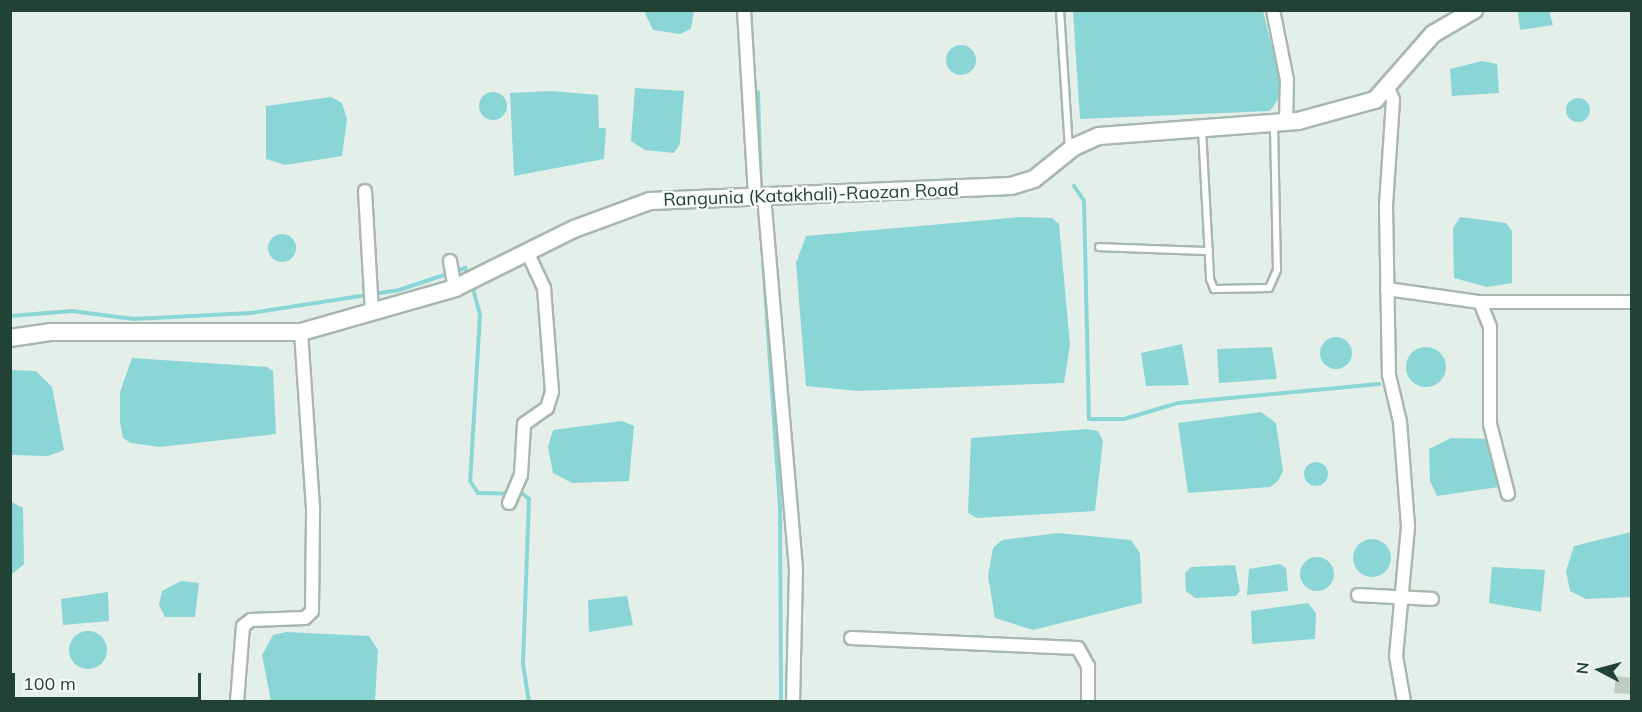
<!DOCTYPE html>
<style>
body{margin:0}
#map{position:relative;width:1642px;height:712px;overflow:hidden;background:#e5efe9;font-family:Mulish,sans-serif}
div>[style]{position:absolute}
[style*='--x']{left:calc(var(--x)*1px);top:calc(var(--y)*1px);width:calc(var(--w)*1px);rotate:calc(var(--a)*1deg)}
.water>*{inset:0;background:#8ad6d6}
.round{border-radius:50%}
.stream>*{height:4px;margin:-2px;padding:0 2px;transform-origin:2px;border-radius:2px;background:#8ad6d6}
.building>*{inset:0;background:#bdcdc4}
.roads{filter:drop-shadow(2px 0 #a7b8af) drop-shadow(-2px 0 #a7b8af) drop-shadow(0 2px #a7b8af) drop-shadow(0 -2px #a7b8af)}
.service>*{height:6px;margin:-3px;padding:0 3px;transform-origin:3px;border-radius:3px;background:#fff}
.minor>*{height:12px;margin:-6px;padding:0 6px;transform-origin:6px;border-radius:6px;background:#fff}
.secondary>*{height:16px;margin:-8px;padding:0 8px;transform-origin:8px;border-radius:8px;background:#fff}
span{translate:-50% -50%;white-space:nowrap;text-align:center;line-height:1.15;-webkit-text-stroke:4.5px #f6fbf8;paint-order:stroke}
.street-label{font-size:18px;color:#224235}
.frame{position:absolute;inset:0;border:12px solid #224235;pointer-events:none}
.north{position:absolute;left:1570px;top:640px;width:60px;height:60px;-webkit-text-stroke:4px #f6fbf8;paint-order:stroke;rotate:276deg;font-size:16px;font-weight:700;line-height:24px;text-align:center;color:#224235}
.north::after{content:'';display:block;margin:auto;width:21px;height:27px;background:#224235;clip-path:polygon(50% 0,100% 100%,50% 72%,0 100%)}
.scale{position:absolute;left:12px;top:673px;width:189px;height:27px;box-sizing:border-box;border:3px solid #224235;border-top:0;padding-left:8px;font-size:18px;line-height:21px;white-space:nowrap;color:#224235;-webkit-text-stroke:4px #f6fbf8;paint-order:stroke}
</style>
<div id="map">
<div class="water">
<i style="clip-path:polygon(644px 11px,694px 11px,691px 29px,680px 34px,653px 30px)"></i>
<i style="clip-path:polygon(1073px 11px,1263px 11px,1283px 92px,1270px 111px,1080px 119px)"></i>
<i style="clip-path:polygon(1518px 11px,1549px 11px,1553px 25px,1520px 30px)"></i>
<i class="round" style="left:946px;top:45px;width:30px;height:30px"></i>
<i style="clip-path:polygon(1482px 61px,1497px 64px,1499px 93px,1452px 96px,1450px 69px)"></i>
<i style="clip-path:polygon(635px 88px,684px 91px,680px 144px,674px 153px,645px 150px,631px 141px)"></i>
<i style="clip-path:polygon(551px 91px,598px 95px,599px 128px,606px 128px,604px 159px,514px 176px,510px 93px)"></i>
<i class="round" style="left:479px;top:92px;width:28px;height:28px"></i>
<i style="clip-path:polygon(331px 97px,342px 103px,347px 119px,342px 156px,285px 165px,266px 159px,266px 106px)"></i>
<i class="round" style="left:1566px;top:98px;width:24px;height:24px"></i>
<i style="clip-path:polygon(1020px 217px,1052px 218px,1059px 224px,1070px 345px,1064px 383px,858px 391px,806px 386px,796px 263px,806px 236px)"></i>
<i style="clip-path:polygon(1460px 217px,1506px 223px,1512px 231px,1512px 283px,1487px 287px,1454px 278px,1453px 228px)"></i>
<i class="round" style="left:268px;top:234px;width:28px;height:28px"></i>
<i class="round" style="left:1320px;top:337px;width:32px;height:32px"></i>
<i style="clip-path:polygon(1182px 344px,1189px 385px,1146px 386px,1141px 353px)"></i>
<i style="clip-path:polygon(1272px 347px,1277px 379px,1219px 383px,1217px 349px)"></i>
<i class="round" style="left:1406px;top:347px;width:40px;height:40px"></i>
<i style="clip-path:polygon(132px 358px,267px 367px,273px 371px,276px 434px,160px 447px,131px 443px,123px 438px,120px 422px,120px 392px)"></i>
<i style="clip-path:polygon(11px 370px,36px 371px,52px 387px,64px 450px,48px 456px,11px 455px)"></i>
<i style="clip-path:polygon(1261px 412px,1276px 423px,1283px 471px,1278px 481px,1270px 487px,1188px 493px,1178px 423px)"></i>
<i style="clip-path:polygon(622px 421px,634px 426px,629px 481px,572px 483px,553px 473px,548px 447px,553px 430px)"></i>
<i style="clip-path:polygon(1087px 429px,1098px 431px,1103px 441px,1095px 511px,977px 518px,968px 513px,971px 438px)"></i>
<i style="clip-path:polygon(1451px 438px,1495px 439px,1499px 487px,1437px 496px,1430px 481px,1429px 449px)"></i>
<i class="round" style="left:1304px;top:462px;width:24px;height:24px"></i>
<i style="clip-path:polygon(10px 501px,23px 508px,24px 564px,11px 575px)"></i>
<i style="clip-path:polygon(1631px 532px,1631px 597px,1586px 599px,1570px 591px,1566px 571px,1574px 546px)"></i>
<i style="clip-path:polygon(1058px 533px,1131px 540px,1140px 553px,1142px 603px,1033px 630px,995px 618px,988px 576px,993px 548px,1002px 540px)"></i>
<i class="round" style="left:1353px;top:539px;width:38px;height:38px"></i>
<i class="round" style="left:1300px;top:557px;width:34px;height:34px"></i>
<i style="clip-path:polygon(1280px 564px,1286px 568px,1288px 591px,1247px 595px,1249px 569px)"></i>
<i style="clip-path:polygon(1235px 565px,1240px 591px,1236px 596px,1195px 598px,1186px 591px,1185px 573px,1191px 567px)"></i>
<i style="clip-path:polygon(1492px 567px,1545px 570px,1541px 612px,1489px 603px)"></i>
<i style="clip-path:polygon(181px 581px,199px 583px,195px 617px,165px 617px,159px 605px,162px 591px)"></i>
<i style="clip-path:polygon(108px 592px,109px 621px,63px 625px,61px 599px)"></i>
<i style="clip-path:polygon(627px 596px,633px 625px,589px 632px,588px 600px)"></i>
<i style="clip-path:polygon(1308px 603px,1316px 613px,1315px 639px,1252px 644px,1251px 611px)"></i>
<i class="round" style="left:69px;top:631px;width:38px;height:38px"></i>
<i style="clip-path:polygon(286px 632px,369px 636px,378px 650px,375px 701px,271px 701px,262px 655px,273px 635px)"></i>
</div>
<div class="stream">
<i style="--x:758;--y:92;--w:100;--a:88.3"></i>
<i style="--x:1074;--y:186;--w:18;--a:56"></i>
<i style="--x:1084;--y:201;--w:218;--a:88.7"></i>
<i style="--x:1089;--y:419;--w:35;--a:0"></i>
<i style="--x:1124;--y:419;--w:56;--a:-16.5"></i>
<i style="--x:1178;--y:403;--w:202;--a:-5.4"></i>
<i style="--x:760;--y:214;--w:293;--a:86.1"></i>
<i style="--x:780;--y:506;--w:196;--a:89.7"></i>
<i style="--x:472;--y:285;--w:31;--a:75"></i>
<i style="--x:480;--y:315;--w:166;--a:93.4"></i>
<i style="--x:470;--y:481;--w:14;--a:56"></i>
<i style="--x:478;--y:493;--w:45;--a:1.3"></i>
<i style="--x:523;--y:494;--w:8;--a:40"></i>
<i style="--x:529;--y:499;--w:165;--a:92.1"></i>
<i style="--x:523;--y:664;--w:38;--a:81"></i>
<i style="--x:10;--y:316;--w:62;--a:-4.6"></i>
<i style="--x:72;--y:311;--w:62;--a:7.5"></i>
<i style="--x:133;--y:319;--w:118;--a:-2.9"></i>
<i style="--x:251;--y:313;--w:150;--a:-8.8"></i>
<i style="--x:399;--y:290;--w:70;--a:-18.4"></i>
<i style="--x:465;--y:268;--w:8;--a:67"></i>
</div>
<div class="building">
<i style="clip-path:polygon(1616px 676px,1632px 678px,1632px 694px,1614px 693px)"></i>
</div>
<div class="roads">
<div class="service">
<i style="--x:1060;--y:10;--w:138;--a:86.3"></i>
<i style="--x:1202;--y:129;--w:150;--a:86.9"></i>
<i style="--x:1210;--y:279;--w:11;--a:68"></i>
<i style="--x:1214;--y:289;--w:55;--a:-1"></i>
<i style="--x:1269;--y:288;--w:20;--a:-66"></i>
<i style="--x:1277;--y:270;--w:146;--a:-91.2"></i>
<i style="--x:1099;--y:247;--w:110;--a:2.1"></i>
</div>
<div class="minor">
<i style="--x:744;--y:10;--w:186;--a:86.6"></i>
<i style="--x:1273;--y:10;--w:71;--a:78.7"></i>
<i style="--x:1287;--y:80;--w:42;--a:91.4"></i>
<i style="--x:1388;--y:88;--w:13;--a:67"></i>
<i style="--x:1393;--y:100;--w:106;--a:93.8"></i>
<i style="--x:1386;--y:206;--w:169;--a:89"></i>
<i style="--x:1389;--y:375;--w:48;--a:76.8"></i>
<i style="--x:1400;--y:422;--w:105;--a:85.6"></i>
<i style="--x:1408;--y:527;--w:130;--a:95.3"></i>
<i style="--x:1396;--y:656;--w:47;--a:80.1"></i>
<i style="--x:365;--y:191;--w:121;--a:86.7"></i>
<i style="--x:764;--y:196;--w:375;--a:85.1"></i>
<i style="--x:796;--y:570;--w:132;--a:91.3"></i>
<i style="--x:450;--y:261;--w:27;--a:80"></i>
<i style="--x:1387;--y:289;--w:94;--a:8"></i>
<i style="--x:1480;--y:302;--w:152;--a:0"></i>
<i style="--x:1480;--y:302;--w:27;--a:68"></i>
<i style="--x:1490;--y:327;--w:97;--a:90"></i>
<i style="--x:1490;--y:424;--w:72;--a:75.6"></i>
<i style="--x:509;--y:503;--w:30;--a:-67"></i>
<i style="--x:521;--y:475;--w:51;--a:-86.6"></i>
<i style="--x:524;--y:424;--w:28;--a:-35"></i>
<i style="--x:547;--y:408;--w:17;--a:-73"></i>
<i style="--x:552;--y:392;--w:104;--a:-94.4"></i>
<i style="--x:544;--y:288;--w:40;--a:-115"></i>
<i style="--x:1358;--y:595;--w:74;--a:3.1"></i>
<i style="--x:851;--y:638;--w:227;--a:2.5"></i>
<i style="--x:1078;--y:648;--w:21;--a:61"></i>
<i style="--x:1088;--y:666;--w:36;--a:90"></i>
<i style="--x:237;--y:702;--w:76;--a:-85.5"></i>
<i style="--x:243;--y:626;--w:10;--a:-37"></i>
<i style="--x:251;--y:620;--w:54;--a:-2.1"></i>
<i style="--x:305;--y:618;--w:10;--a:-45"></i>
<i style="--x:312;--y:611;--w:103;--a:-89.4"></i>
<i style="--x:313;--y:508;--w:176;--a:-93.9"></i>
</div>
<div class="secondary">
<i style="--x:10;--y:338;--w:40;--a:-8.5"></i>
<i style="--x:50;--y:332;--w:251;--a:0"></i>
<i style="--x:301;--y:332;--w:160;--a:-15.9"></i>
<i style="--x:455;--y:288;--w:133;--a:-26.4"></i>
<i style="--x:574;--y:229;--w:81;--a:-20.2"></i>
<i style="--x:650;--y:201;--w:361;--a:-2.4"></i>
<i style="--x:1011;--y:186;--w:24;--a:-17"></i>
<i style="--x:1034;--y:179;--w:51;--a:-38.7"></i>
<i style="--x:1074;--y:147;--w:27;--a:-24"></i>
<i style="--x:1099;--y:136;--w:200;--a:-4.3"></i>
<i style="--x:1298;--y:121;--w:80;--a:-15.3"></i>
<i style="--x:1375;--y:100;--w:88;--a:-48.7"></i>
<i style="--x:1433;--y:34;--w:48;--a:-30.3"></i>
</div>
</div>
<div class="street-label">
<span style="left:811px;top:195px;rotate:-2deg">Rangunia (Katakhali)-Raozan Road</span>
</div>
<div class="frame"></div>
<div class="north">N</div>
<div class="scale">100 m</div>
</div>
